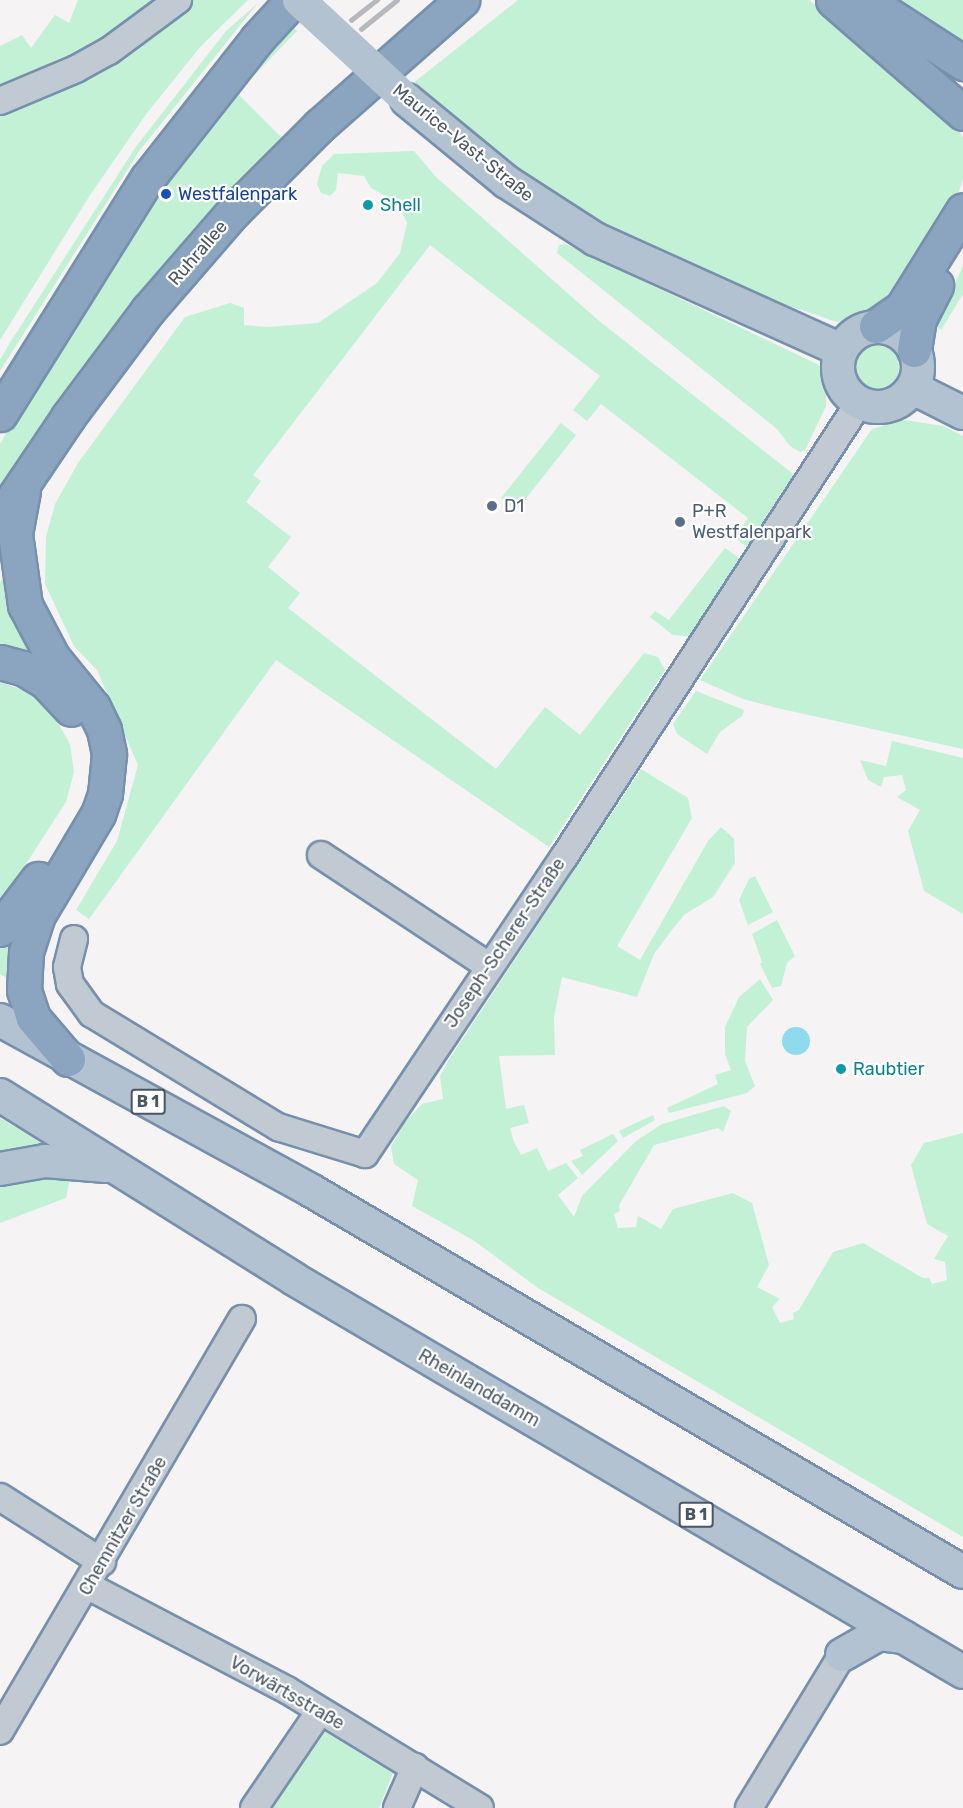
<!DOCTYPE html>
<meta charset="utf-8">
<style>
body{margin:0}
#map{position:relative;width:963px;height:1808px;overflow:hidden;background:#f5f3f3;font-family:Rubik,sans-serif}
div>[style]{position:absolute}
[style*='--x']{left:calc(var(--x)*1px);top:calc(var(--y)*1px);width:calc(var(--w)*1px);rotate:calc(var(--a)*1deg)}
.green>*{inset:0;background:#c3f1d5}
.round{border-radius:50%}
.water>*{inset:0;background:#90daee}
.roads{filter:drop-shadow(2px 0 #7690ad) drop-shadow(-2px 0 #7690ad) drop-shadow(0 2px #7690ad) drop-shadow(0 -2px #7690ad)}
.minor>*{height:26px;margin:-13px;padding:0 13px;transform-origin:13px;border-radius:13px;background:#c1cad2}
.major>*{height:32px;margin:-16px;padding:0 16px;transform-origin:16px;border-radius:16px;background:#b3c2d1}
.major>.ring{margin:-16px;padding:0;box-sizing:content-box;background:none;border:32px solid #b3c2d1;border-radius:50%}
.highway>*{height:33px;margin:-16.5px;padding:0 16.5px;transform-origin:16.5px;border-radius:16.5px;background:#8ba5c1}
.rail>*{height:4.5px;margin:-2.25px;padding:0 2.25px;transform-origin:2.25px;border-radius:2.25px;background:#b5b8bd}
.major-bridge>*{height:32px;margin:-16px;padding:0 16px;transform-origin:16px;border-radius:16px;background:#b3c2d1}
.dots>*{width:16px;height:16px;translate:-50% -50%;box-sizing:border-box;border:3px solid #fff;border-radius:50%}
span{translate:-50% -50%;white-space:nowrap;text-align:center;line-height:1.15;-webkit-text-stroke:4.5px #fff;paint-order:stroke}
.shield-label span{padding:2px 4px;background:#fff;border:2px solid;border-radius:4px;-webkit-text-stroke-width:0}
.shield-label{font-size:16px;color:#4a5661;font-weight:700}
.street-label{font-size:18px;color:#4a5661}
.transit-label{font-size:18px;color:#164399}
.left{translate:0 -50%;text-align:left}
.culture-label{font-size:18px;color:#0d838f}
.service-label{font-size:18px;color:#4e5e75}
</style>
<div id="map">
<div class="green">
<i style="clip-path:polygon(78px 0,160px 0,88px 50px,0 90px,0 46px,22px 35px,31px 48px,55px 15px,69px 23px)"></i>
<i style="clip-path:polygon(188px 0,248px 0,201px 46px,147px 113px,90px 195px,0 340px,0 114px,73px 80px)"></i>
<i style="clip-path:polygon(518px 0,809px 0,955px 123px,963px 138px,963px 180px,953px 208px,878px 314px,837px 322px,757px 295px,596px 222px,500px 161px,412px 84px)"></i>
<i style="clip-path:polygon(891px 0,963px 0,963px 47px)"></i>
<i style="clip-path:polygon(258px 3px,140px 150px,0 371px,0 360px,11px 341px,135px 148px,226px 31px)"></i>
<i style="clip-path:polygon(291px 25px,297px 31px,237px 93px,284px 140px,0 493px,0 444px,59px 344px,126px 236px,200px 131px)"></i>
<i style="clip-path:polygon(414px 151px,436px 177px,598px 320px,797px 477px,753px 552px,734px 537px,748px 518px,601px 404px,587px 421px,573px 410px,600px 376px,430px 245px,253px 475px,261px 481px,246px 502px,291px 537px,268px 567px,300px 593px,288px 608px,496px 769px,545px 707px,580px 735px,644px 653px,658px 657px,665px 670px,549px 847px,276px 660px,89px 919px,76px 910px,117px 841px,138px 765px,97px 670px,74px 646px,45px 584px,46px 537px,55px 504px,78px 463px,185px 317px,230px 303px,244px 308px,244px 325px,267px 327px,318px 323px,377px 283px,400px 253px,407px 223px,398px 203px,371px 188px,364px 176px,338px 173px,336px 190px,330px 196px,321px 193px,317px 184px,322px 166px,334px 154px)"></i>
<i style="clip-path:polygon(565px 244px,819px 365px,826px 376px,826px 406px,805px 450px,800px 452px,790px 446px,777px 429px,557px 253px,559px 245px)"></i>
<i style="clip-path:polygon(963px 266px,963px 294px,941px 330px,935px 325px)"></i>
<i class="round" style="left:855px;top:345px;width:44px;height:44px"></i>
<i style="clip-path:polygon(904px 420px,943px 426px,963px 436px,963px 749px,777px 708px,743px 699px,700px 680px,872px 429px)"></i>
<i style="clip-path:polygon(561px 423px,576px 435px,516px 511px,501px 498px)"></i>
<i style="clip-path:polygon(725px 548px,746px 563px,693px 637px,673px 635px,650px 617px,655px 611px,669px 620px)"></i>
<i style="clip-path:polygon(5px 574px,18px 624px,31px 654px,0 648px,0 582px)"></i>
<i style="clip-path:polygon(0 682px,28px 692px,53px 714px,70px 744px,74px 772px,66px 802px,0 904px)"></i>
<i style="clip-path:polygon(696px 691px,744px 710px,742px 716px,720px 732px,707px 754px,677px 734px,673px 724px)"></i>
<i style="clip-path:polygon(892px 741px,963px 758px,963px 914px,924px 891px,908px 831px,920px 810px,897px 797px,906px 790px,902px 775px,884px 777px,881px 787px,868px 780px,860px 760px,886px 766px)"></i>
<i style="clip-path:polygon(641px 769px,688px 798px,692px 818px,617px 946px,640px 960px,708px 841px,721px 827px,734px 839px,735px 863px,713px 897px,684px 915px,671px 931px,654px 954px,637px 997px,562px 977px,554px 1017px,555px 1055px,499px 1056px,506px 1109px,524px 1105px,529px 1123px,510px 1128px,514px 1142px,521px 1155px,537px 1148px,548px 1171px,566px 1163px,578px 1178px,558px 1195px,574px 1217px,582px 1196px,636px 1141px,662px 1124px,724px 1106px,731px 1111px,723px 1132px,718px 1128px,654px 1145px,619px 1205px,620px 1211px,614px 1214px,618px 1228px,636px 1227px,638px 1216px,661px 1229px,673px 1209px,733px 1193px,752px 1203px,769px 1265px,757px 1287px,780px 1299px,772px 1307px,780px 1323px,794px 1319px,793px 1313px,799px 1310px,833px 1252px,863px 1243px,923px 1278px,929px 1278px,932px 1284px,947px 1280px,945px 1262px,934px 1259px,948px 1236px,927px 1224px,911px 1165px,924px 1143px,963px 1133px,963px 1537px,538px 1288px,473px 1240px,412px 1206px,418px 1180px,394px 1164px,391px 1147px,404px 1123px,422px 1104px,443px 1099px,440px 1076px,448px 1061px)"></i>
<i style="clip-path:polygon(755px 876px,773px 912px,748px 925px,739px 900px,749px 879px)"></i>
<i style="clip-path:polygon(777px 920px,795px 956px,787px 963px,781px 986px,772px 988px,760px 964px,762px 962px,752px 934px)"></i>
<i style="clip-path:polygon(10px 941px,13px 943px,9px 979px,0 974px,0 947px)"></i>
<i style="clip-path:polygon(760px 979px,773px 1000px,747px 1027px,745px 1061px,755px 1086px,747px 1093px,669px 1113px,667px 1108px,718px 1084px,715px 1075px,731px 1070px,725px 1054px,725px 1027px,739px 997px)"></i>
<i style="clip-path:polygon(653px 1115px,655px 1120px,623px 1138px,619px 1131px)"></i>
<i style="clip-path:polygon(0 1118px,38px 1141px,61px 1157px,0 1161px)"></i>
<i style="clip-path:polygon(613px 1134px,618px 1141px,582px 1175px,571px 1161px,583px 1156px,580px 1150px)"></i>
<i style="clip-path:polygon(17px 1175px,70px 1178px,66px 1198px,0 1223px,0 1180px)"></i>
<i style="clip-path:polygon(325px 1732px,393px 1773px,379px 1808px,273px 1808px)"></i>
</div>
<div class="water">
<i class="round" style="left:782px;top:1027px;width:28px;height:28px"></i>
</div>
<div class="roads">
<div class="minor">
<i style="--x:0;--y:101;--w:82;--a:-22.8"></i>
<i style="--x:76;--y:69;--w:38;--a:-29"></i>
<i style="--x:109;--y:51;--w:86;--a:-36.5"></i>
<i style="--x:321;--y:855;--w:201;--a:33.5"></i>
<i style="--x:74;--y:939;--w:29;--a:104"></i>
<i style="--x:67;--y:967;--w:17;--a:80"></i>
<i style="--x:70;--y:984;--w:37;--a:54"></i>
<i style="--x:92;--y:1014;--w:218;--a:31.3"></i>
<i style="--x:278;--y:1127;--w:91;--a:17.2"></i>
<i style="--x:365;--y:1154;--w:358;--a:-56.2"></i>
<i style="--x:564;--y:857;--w:541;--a:-56.99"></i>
<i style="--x:0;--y:1497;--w:121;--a:32.5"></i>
<i style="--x:88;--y:1586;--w:225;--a:27.6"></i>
<i style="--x:287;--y:1690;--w:226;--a:31.4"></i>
<i style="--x:0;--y:1731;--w:478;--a:-59.6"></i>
<i style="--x:254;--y:1808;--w:117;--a:-55.8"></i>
<i style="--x:397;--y:1808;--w:45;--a:-66.3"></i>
<i style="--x:749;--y:1808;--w:179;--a:-58.7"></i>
</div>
<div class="major">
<i style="--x:407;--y:100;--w:129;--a:39.4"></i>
<i style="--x:507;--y:182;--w:105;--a:32.9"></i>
<i style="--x:595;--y:239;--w:270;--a:24.3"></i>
<i class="ring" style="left:838px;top:327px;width:48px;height:48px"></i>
<i style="--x:913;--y:388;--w:56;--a:26.6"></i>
<i style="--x:0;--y:1020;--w:356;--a:28.7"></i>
<i style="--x:312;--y:1191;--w:754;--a:30.34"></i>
<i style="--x:0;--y:1095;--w:347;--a:32"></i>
<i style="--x:294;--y:1279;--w:776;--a:30.43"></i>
<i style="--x:0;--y:1169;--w:46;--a:-10.1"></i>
<i style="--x:45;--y:1161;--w:61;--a:4.7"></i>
<i style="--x:842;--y:1655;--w:43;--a:-29.6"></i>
<i style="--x:879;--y:1634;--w:25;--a:7"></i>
</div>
<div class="highway">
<i style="--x:833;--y:0;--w:172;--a:41"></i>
<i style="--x:866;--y:0;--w:116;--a:33"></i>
<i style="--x:876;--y:326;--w:32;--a:-35"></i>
<i style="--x:902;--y:308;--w:115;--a:-58.1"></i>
<i style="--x:914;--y:350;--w:31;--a:-81"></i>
<i style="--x:919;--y:319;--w:38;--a:-63"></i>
<i style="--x:0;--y:414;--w:277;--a:-58"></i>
<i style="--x:147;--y:179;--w:178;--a:-51.8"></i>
<i style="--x:257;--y:39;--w:53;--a:-47.3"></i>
<i style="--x:23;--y:491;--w:44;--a:100.5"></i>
<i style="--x:15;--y:534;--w:72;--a:82"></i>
<i style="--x:25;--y:605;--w:60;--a:62.2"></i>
<i style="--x:53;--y:658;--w:63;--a:50.8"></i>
<i style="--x:93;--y:707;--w:25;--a:64"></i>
<i style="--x:104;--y:730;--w:25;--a:78"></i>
<i style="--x:109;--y:754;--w:40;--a:95.7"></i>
<i style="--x:105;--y:794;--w:21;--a:109"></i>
<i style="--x:98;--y:814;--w:117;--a:120.7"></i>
<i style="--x:38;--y:915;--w:39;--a:108"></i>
<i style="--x:26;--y:952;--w:38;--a:93"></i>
<i style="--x:24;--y:990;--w:29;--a:72"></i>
<i style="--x:33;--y:1018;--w:54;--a:49.5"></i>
<i style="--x:0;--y:518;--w:122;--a:-56"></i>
<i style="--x:68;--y:417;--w:134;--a:-53.2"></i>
<i style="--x:148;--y:310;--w:130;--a:-49.1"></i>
<i style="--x:233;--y:212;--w:122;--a:-45"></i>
<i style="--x:319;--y:126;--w:191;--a:-41.4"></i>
<i style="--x:0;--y:662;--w:24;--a:15"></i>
<i style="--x:23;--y:668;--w:26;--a:31"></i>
<i style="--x:45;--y:681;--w:38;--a:47"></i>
<i style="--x:0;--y:929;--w:63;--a:-52.8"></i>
</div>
</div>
<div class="rail">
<i style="--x:351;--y:20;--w:33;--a:-38"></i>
<i style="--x:361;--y:29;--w:46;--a:-38.9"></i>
</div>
<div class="major-bridge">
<i style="--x:299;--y:0;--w:147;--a:42.8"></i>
</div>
<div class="dots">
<i style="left:166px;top:194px;background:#1a4fb4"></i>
<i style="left:368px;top:205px;background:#0f9aa8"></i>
<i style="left:492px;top:506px;background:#5c6f8a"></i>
<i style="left:680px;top:522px;background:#5c6f8a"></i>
<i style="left:841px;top:1069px;background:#0f9aa8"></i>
</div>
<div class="shield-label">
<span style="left:148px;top:1102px">B 1</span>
<span style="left:696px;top:1515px">B 1</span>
</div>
<div class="street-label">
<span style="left:463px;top:143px;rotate:39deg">Maurice-Vast-Straße</span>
<span style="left:198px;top:253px;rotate:-49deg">Ruhrallee</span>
<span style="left:505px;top:943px;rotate:-56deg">Joseph-Scherer-Straße</span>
<span style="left:479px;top:1388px;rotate:30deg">Rheinlanddamm</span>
<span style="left:123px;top:1526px;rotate:-60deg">Chemnitzer Straße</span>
<span style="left:287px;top:1693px;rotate:30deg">Vorwärtsstraße</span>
</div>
<div class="transit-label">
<span class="left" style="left:178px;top:194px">Westfalenpark</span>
</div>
<div class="culture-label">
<span class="left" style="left:380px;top:205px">Shell</span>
<span class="left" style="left:853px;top:1069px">Raubtier</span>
</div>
<div class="service-label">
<span class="left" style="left:504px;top:506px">D1</span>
<span class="left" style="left:692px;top:522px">P+R<br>Westfalenpark</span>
</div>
</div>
